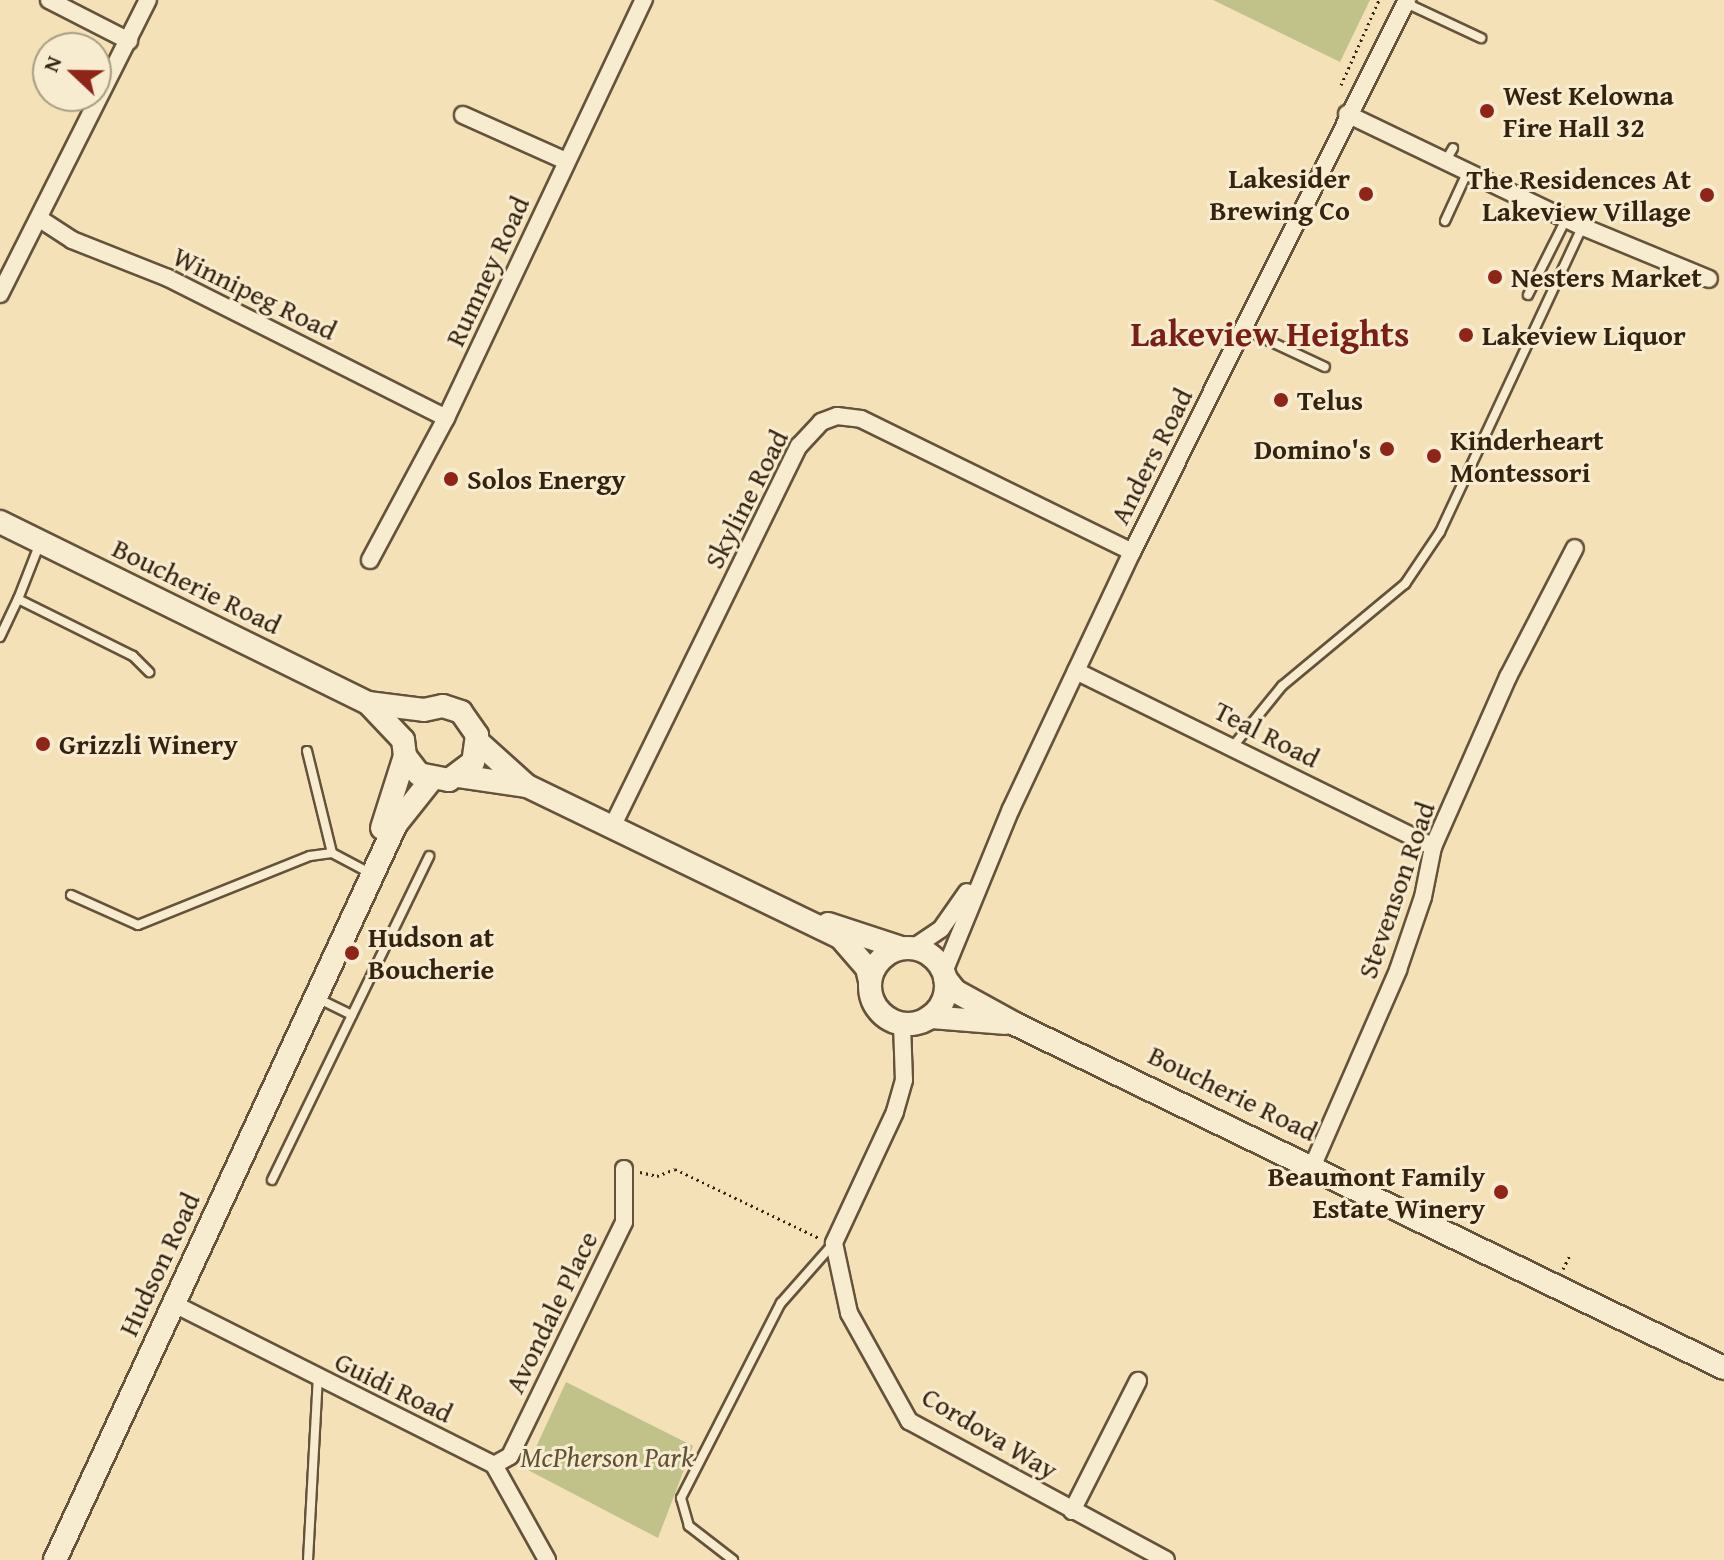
<!DOCTYPE html>
<style>
body{margin:0}
#map{position:relative;width:1724px;height:1560px;overflow:hidden;background:#f4e1b7;font-family:"Gentium Book Plus",serif}
div>[style]{position:absolute}
[style*='--x']{left:calc(var(--x)*1px);top:calc(var(--y)*1px);width:calc(var(--w)*1px);rotate:calc(var(--a)*1deg)}
.green>*{inset:0;background:#c1c18a}
.path>*{height:3px;margin-top:-1.5px;transform-origin:0;background:repeating-linear-gradient(90deg,#352312 0 2px,transparent 0 6px)}
.roads{filter:drop-shadow(2px 0 #65523b) drop-shadow(-2px 0 #65523b) drop-shadow(0 2px #65523b) drop-shadow(0 -2px #65523b)}
.lane>*{height:8px;margin:-4px;padding:0 4px;transform-origin:4px;border-radius:4px;background:#f8ecd0}
.street>*{height:16px;margin:-8px;padding:0 8px;transform-origin:8px;border-radius:8px;background:#f8ecd0}
.secondary>*{height:22px;margin:-11px;padding:0 11px;transform-origin:11px;border-radius:11px;background:#f8ecd0}
.secondary>.ring{margin:-11px;padding:0;box-sizing:content-box;background:none;border:22px solid #f8ecd0;border-radius:50%}
.dots>*{width:22px;height:22px;translate:-50% -50%;box-sizing:border-box;border:4px solid #f8ecd0;border-radius:50%}
span{translate:-50% -50%;white-space:nowrap;text-align:center;line-height:1.15;-webkit-text-stroke:6px #f8ecd0;paint-order:stroke}
.poi-label{font-size:28px;color:#352312;font-weight:700}
.left{translate:0 -50%;text-align:left}
.right{translate:-100% -50%;text-align:right}
.street-label{font-size:28px;color:#352312}
.park-label{font-size:28px;color:#5f5236;font-style:italic}
.district-label{font-size:36px;color:#7a1f14;font-weight:700}
.north{position:absolute;left:32px;top:32px;width:80px;height:80px;box-sizing:border-box;background:#f8ecd0;border:2px solid #aa9c84;border-radius:50%;rotate:292deg;font-size:22px;font-weight:700;line-height:32px;text-align:center;color:#352312}
.north::after{content:'';display:block;margin:auto;width:28px;height:36px;background:#8f2418;clip-path:polygon(50% 0,100% 100%,50% 72%,0 100%)}
</style>
<div id="map">
<div class="green">
<i style="clip-path:polygon(1213px 0,1370px 0,1340px 62px)"></i>
<i style="clip-path:polygon(566px 1382px,693px 1446px,658px 1538px,526px 1469px)"></i>
</div>
<div class="path">
<i style="--x:1341;--y:85;--w:93;--a:-65.9"></i>
<i style="--x:640;--y:1172;--w:17;--a:13"></i>
<i style="--x:657;--y:1176;--w:19;--a:-21"></i>
<i style="--x:675;--y:1169;--w:160;--a:25.6"></i>
<i style="--x:1563;--y:1269;--w:16;--a:-63"></i>
</div>
<div class="roads">
<div class="lane">
<i style="--x:1406;--y:3;--w:83;--a:25"></i>
<i style="--x:1445;--y:162;--w:16;--a:-60"></i>
<i style="--x:1445;--y:221;--w:53;--a:-65.4"></i>
<i style="--x:1528;--y:295;--w:85;--a:-63.4"></i>
<i style="--x:1246;--y:330;--w:87;--a:25.1"></i>
<i style="--x:40;--y:543;--w:60;--a:111.4"></i>
<i style="--x:18;--y:599;--w:128;--a:26.4"></i>
<i style="--x:133;--y:656;--w:23;--a:45"></i>
<i style="--x:0;--y:637;--w:42;--a:-64.7"></i>
<i style="--x:1234;--y:745;--w:76;--a:-50.9"></i>
<i style="--x:1282;--y:686;--w:160;--a:-39.7"></i>
<i style="--x:1405;--y:584;--w:63;--a:-56.1"></i>
<i style="--x:1440;--y:532;--w:336;--a:-65"></i>
<i style="--x:307;--y:751;--w:105;--a:76.2"></i>
<i style="--x:332;--y:853;--w:38;--a:28"></i>
<i style="--x:71;--y:895;--w:73;--a:24.1"></i>
<i style="--x:138;--y:925;--w:185;--a:-21.9"></i>
<i style="--x:310;--y:856;--w:22;--a:-8"></i>
<i style="--x:317;--y:998;--w:39;--a:26"></i>
<i style="--x:272;--y:1180;--w:360;--a:-64.1"></i>
<i style="--x:308;--y:1560;--w:182;--a:-86.9"></i>
<i style="--x:733;--y:1560;--w:56;--a:-142.3"></i>
<i style="--x:689;--y:1526;--w:29;--a:-106"></i>
<i style="--x:681;--y:1498;--w:219;--a:-62.9"></i>
<i style="--x:781;--y:1303;--w:79;--a:-48.6"></i>
</div>
<div class="street">
<i style="--x:49;--y:0;--w:90;--a:27.1"></i>
<i style="--x:1347;--y:114;--w:262;--a:25.6"></i>
<i style="--x:1583;--y:227;--w:136;--a:22.4"></i>
<i style="--x:463;--y:115;--w:113;--a:24.1"></i>
<i style="--x:40;--y:219;--w:38;--a:33"></i>
<i style="--x:72;--y:240;--w:103;--a:21.6"></i>
<i style="--x:168;--y:278;--w:311;--a:26.7"></i>
<i style="--x:0;--y:294;--w:329;--a:-63.3"></i>
<i style="--x:370;--y:560;--w:161;--a:-61.8"></i>
<i style="--x:446;--y:418;--w:463;--a:-64.7"></i>
<i style="--x:1076;--y:671;--w:398;--a:26.2"></i>
<i style="--x:613;--y:825;--w:422;--a:-63.9"></i>
<i style="--x:799;--y:446;--w:33;--a:-47"></i>
<i style="--x:821;--y:422;--w:17;--a:-21"></i>
<i style="--x:837;--y:416;--w:24;--a:7"></i>
<i style="--x:861;--y:419;--w:302;--a:26.1"></i>
<i style="--x:913;--y:948;--w:34;--a:-34"></i>
<i style="--x:941;--y:929;--w:45;--a:-54.9"></i>
<i style="--x:944;--y:972;--w:176;--a:-67.7"></i>
<i style="--x:1011;--y:809;--w:284;--a:-64.8"></i>
<i style="--x:1132;--y:552;--w:617;--a:-63.52"></i>
<i style="--x:902;--y:1024;--w:56;--a:88"></i>
<i style="--x:904;--y:1080;--w:33;--a:106"></i>
<i style="--x:895;--y:1112;--w:145;--a:115"></i>
<i style="--x:834;--y:1243;--w:72;--a:77.9"></i>
<i style="--x:849;--y:1313;--w:124;--a:60.9"></i>
<i style="--x:909;--y:1421;--w:292;--a:28.4"></i>
<i style="--x:1313;--y:1165;--w:213;--a:-66.4"></i>
<i style="--x:1398;--y:970;--w:77;--a:-71.1"></i>
<i style="--x:1423;--y:897;--w:51;--a:-78.7"></i>
<i style="--x:1433;--y:847;--w:186;--a:-66.2"></i>
<i style="--x:1508;--y:677;--w:145;--a:-62.6"></i>
<i style="--x:174;--y:1304;--w:358;--a:26.7"></i>
<i style="--x:494;--y:1465;--w:109;--a:60.8"></i>
<i style="--x:494;--y:1465;--w:18;--a:-29"></i>
<i style="--x:510;--y:1456;--w:260;--a:-64"></i>
<i style="--x:624;--y:1222;--w:53;--a:-90"></i>
<i style="--x:1072;--y:1511;--w:146;--a:-63.1"></i>
</div>
<div class="secondary">
<i style="--x:0;--y:522;--w:410;--a:26.2"></i>
<i style="--x:368;--y:703;--w:56;--a:7.1"></i>
<i style="--x:424;--y:710;--w:19;--a:-12"></i>
<i style="--x:443;--y:706;--w:19;--a:18"></i>
<i style="--x:461;--y:712;--w:28;--a:55"></i>
<i style="--x:477;--y:735;--w:27;--a:98"></i>
<i style="--x:473;--y:762;--w:30;--a:143"></i>
<i style="--x:449;--y:780;--w:31;--a:-169"></i>
<i style="--x:419;--y:774;--w:23;--a:-128"></i>
<i style="--x:405;--y:756;--w:16;--a:-97"></i>
<i style="--x:403;--y:740;--w:51;--a:-133.4"></i>
<i style="--x:478;--y:742;--w:66;--a:41.9"></i>
<i style="--x:527;--y:786;--w:349;--a:25.8"></i>
<i style="--x:841;--y:938;--w:40;--a:49"></i>
<i style="--x:867;--y:968;--w:13;--a:77"></i>
<i style="--x:459;--y:776;--w:69;--a:8.4"></i>
<i style="--x:382;--y:828;--w:76;--a:-72.3"></i>
<i style="--x:828;--y:924;--w:77;--a:18.2"></i>
<i class="ring" style="left:870px;top:948px;width:54px;height:54px"></i>
<i style="--x:945;--y:978;--w:16;--a:52"></i>
<i style="--x:955;--y:991;--w:68;--a:28.8"></i>
<i style="--x:1015;--y:1024;--w:788;--a:25.88"></i>
<i style="--x:930;--y:1017;--w:75;--a:4.6"></i>
<i style="--x:55;--y:1560;--w:811;--a:-65.14"></i>
<i style="--x:396;--y:824;--w:56;--a:-51.5"></i>
</div>
</div>
<div class="dots">
<i style="left:1487px;top:111px;background:#8f2418"></i>
<i style="left:1366px;top:194px;background:#8f2418"></i>
<i style="left:1707px;top:195px;background:#8f2418"></i>
<i style="left:1495px;top:277px;background:#8f2418"></i>
<i style="left:1466px;top:335px;background:#8f2418"></i>
<i style="left:1281px;top:400px;background:#8f2418"></i>
<i style="left:1387px;top:449px;background:#8f2418"></i>
<i style="left:1434px;top:456px;background:#8f2418"></i>
<i style="left:451px;top:479px;background:#8f2418"></i>
<i style="left:43px;top:744px;background:#8f2418"></i>
<i style="left:352px;top:953px;background:#8f2418"></i>
<i style="left:1501px;top:1192px;background:#8f2418"></i>
</div>
<div class="poi-label">
<span class="left" style="left:1503px;top:111px">West Kelowna<br>Fire Hall 32</span>
<span class="right" style="left:1350px;top:194px">Lakesider<br>Brewing Co</span>
<span class="right" style="left:1691px;top:195px">The Residences At<br>Lakeview Village</span>
<span class="left" style="left:1511px;top:277px">Nesters Market</span>
<span class="left" style="left:1482px;top:335px">Lakeview Liquor</span>
<span class="left" style="left:1297px;top:400px">Telus</span>
<span class="left" style="left:1450px;top:456px">Kinderheart<br>Montessori</span>
<span class="right" style="left:1371px;top:449px">Domino's</span>
<span class="left" style="left:467px;top:479px">Solos Energy</span>
<span class="left" style="left:59px;top:744px">Grizzli Winery</span>
<span class="left" style="left:368px;top:953px">Hudson at<br>Boucherie</span>
<span class="right" style="left:1485px;top:1192px">Beaumont Family<br>Estate Winery</span>
</div>
<div class="street-label">
<span style="left:487px;top:271px;rotate:-65deg">Rumney Road</span>
<span style="left:255px;top:293px;rotate:26deg">Winnipeg Road</span>
<span style="left:1151px;top:456px;rotate:-63deg">Anders Road</span>
<span style="left:746px;top:499px;rotate:-63deg">Skyline Road</span>
<span style="left:197px;top:586px;rotate:26deg">Boucherie Road</span>
<span style="left:1267px;top:734px;rotate:27deg">Teal Road</span>
<span style="left:1396px;top:890px;rotate:-71deg">Stevenson Road</span>
<span style="left:1233px;top:1093px;rotate:26deg">Boucherie Road</span>
<span style="left:159px;top:1264px;rotate:-65deg">Hudson Road</span>
<span style="left:551px;top:1312px;rotate:-64deg">Avondale Place</span>
<span style="left:394px;top:1387px;rotate:26deg">Guidi Road</span>
<span style="left:990px;top:1433px;rotate:31deg">Cordova Way</span>
</div>
<div class="park-label">
<span style="left:607px;top:1457px">McPherson Park</span>
</div>
<div class="district-label">
<span style="left:1270px;top:333px">Lakeview Heights</span>
</div>
<div class="north">N</div>
</div>
